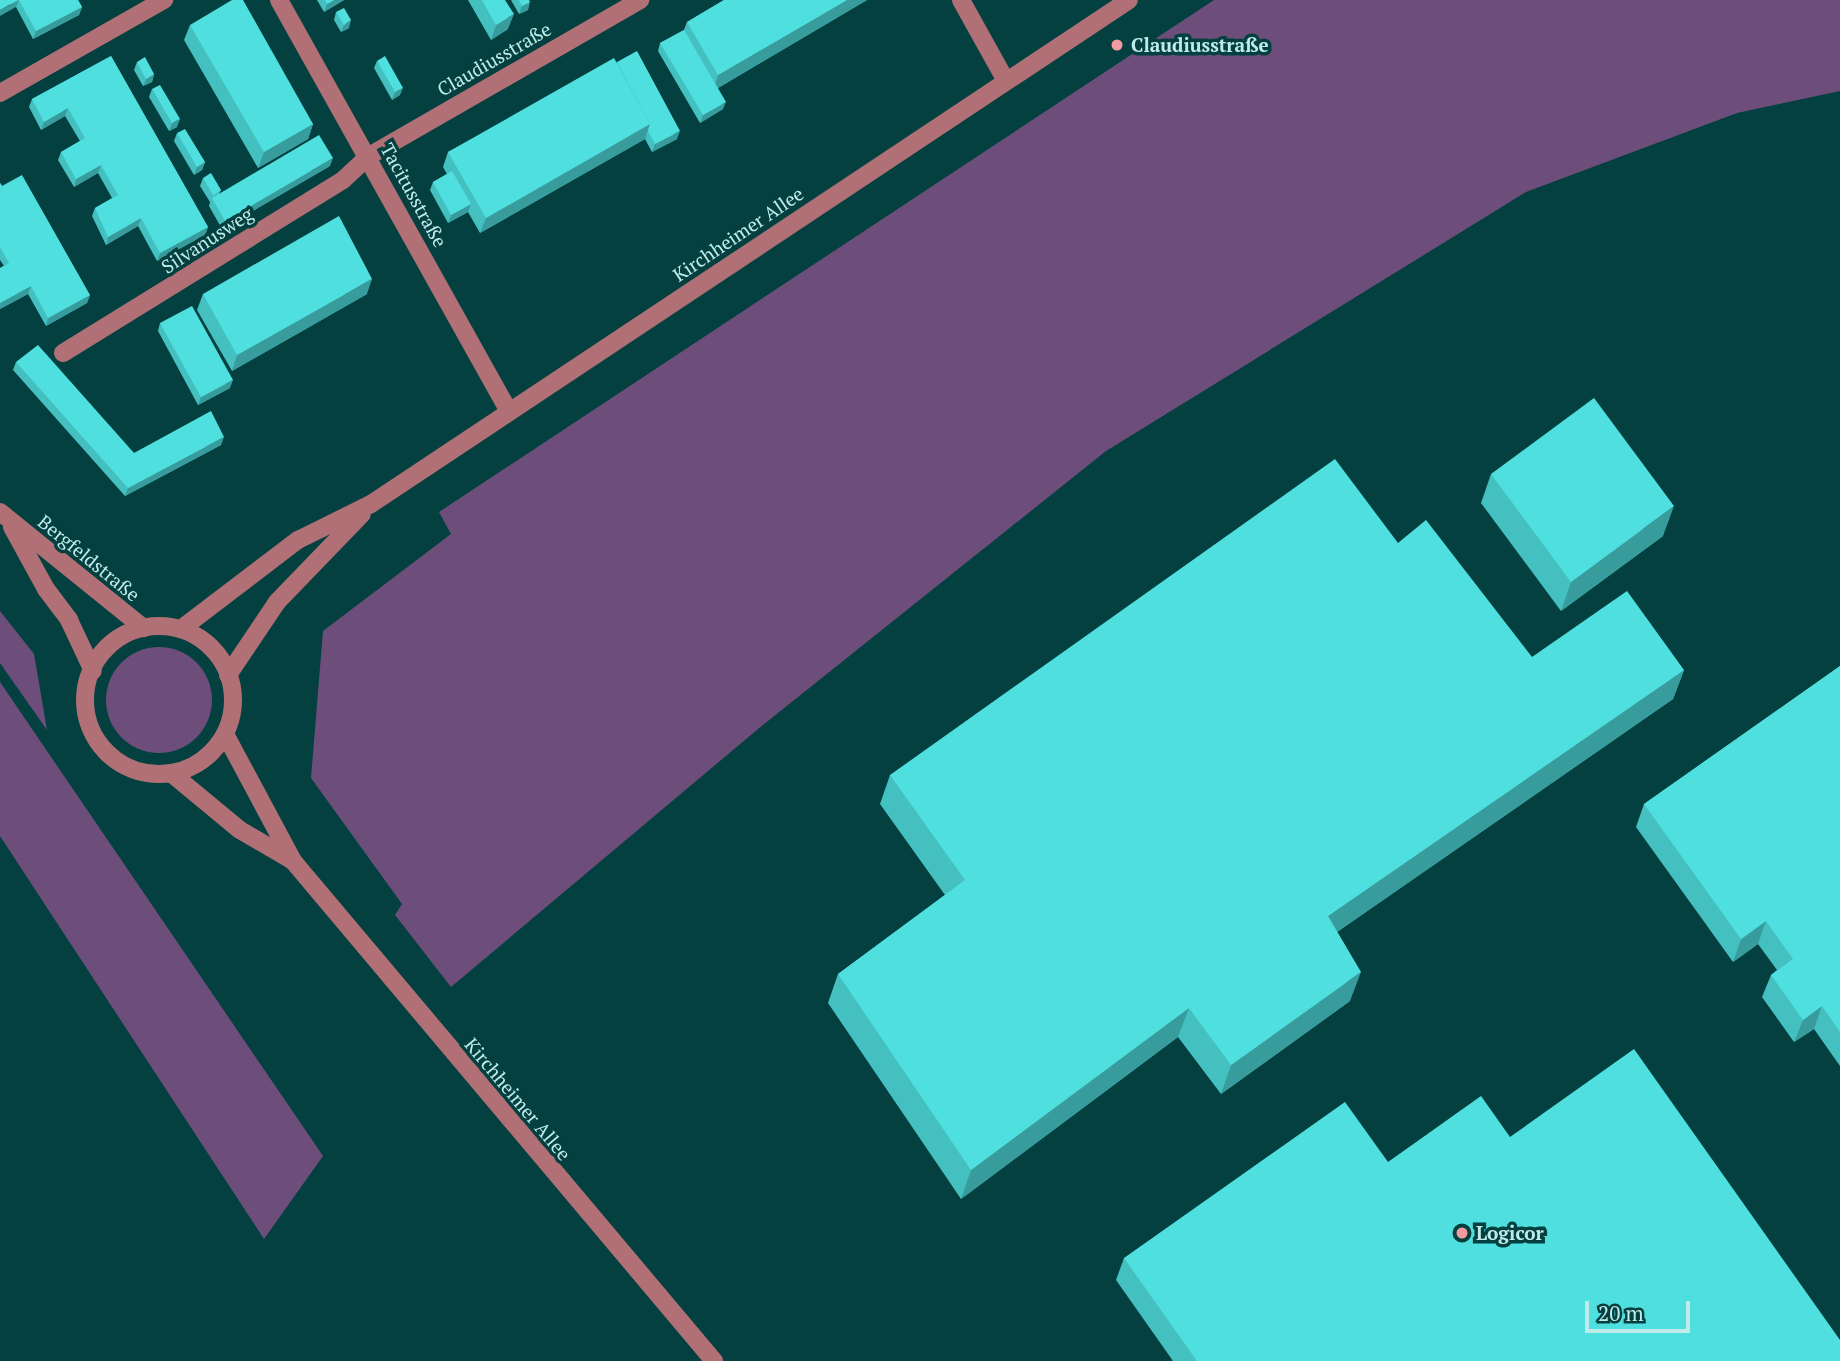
<!DOCTYPE html>
<meta charset="utf-8">
<style>
body{margin:0}
#map{position:relative;width:1840px;height:1361px;overflow:hidden;background:#044040;font-family:"PT Serif",serif}
div>[style]{position:absolute}
[style*='--x']{left:calc(var(--x)*1px);top:calc(var(--y)*1px);width:calc(var(--w)*1px);rotate:calc(var(--a)*1deg)}
.green>*{inset:0;background:#6d4e7b}
.round{border-radius:50%}
.minor>*{height:18px;margin:-9px;padding:0 9px;transform-origin:9px;border-radius:9px;background:#b07075}
.minor>.ring{margin:-9px;padding:0;box-sizing:content-box;background:none;border:18px solid #b07075;border-radius:50%}
.wall>*{inset:0;background:#45c0c0}
.shaded-wall>*{inset:0;background:#389c9c}
.building>*{inset:0;background:#50dfdf}
.dots>*{width:19px;height:19px;translate:-50% -50%;box-sizing:border-box;border:4px solid #044040;border-radius:50%}
span{translate:-50% -50%;white-space:nowrap;text-align:center;line-height:1.15;-webkit-text-stroke:7px #044040;paint-order:stroke}
.poi-label{font-size:19px;color:#bfeceb;font-weight:700}
.left{translate:0 -50%;text-align:left}
.street-label{font-size:19px;color:#bfeceb}
.scale{position:absolute;left:1585px;top:1301px;width:105px;height:32px;box-sizing:border-box;border:4px solid #bfeceb;border-top:0;padding-left:9px;font-size:21px;line-height:24px;white-space:nowrap;color:#bfeceb;-webkit-text-stroke:5px #044040;paint-order:stroke}
</style>
<div id="map">
<div class="green">
<i style="clip-path:polygon(1214px 0,1840px 0,1840px 91px,1737px 113px,1526px 192px,1106px 451px,758px 729px,451px 987px,395px 915px,402px 904px,311px 778px,323px 631px,451px 534px,439px 512px)"></i>
<i style="clip-path:polygon(0 611px,34px 654px,47px 730px,0 663px)"></i>
<i class="round" style="left:106px;top:647px;width:106px;height:106px"></i>
<i style="clip-path:polygon(0 682px,323px 1156px,264px 1239px,0 836px)"></i>
</div>
<div class="minor">
<i style="--x:279;--y:0;--w:471;--a:60.8"></i>
<i style="--x:961;--y:0;--w:93;--a:60.9"></i>
<i style="--x:0;--y:93;--w:189;--a:-29.6"></i>
<i style="--x:63;--y:353;--w:329;--a:-31.7"></i>
<i style="--x:343;--y:180;--w:35;--a:-43"></i>
<i style="--x:369;--y:156;--w:313;--a:-29.9"></i>
<i style="--x:0;--y:512;--w:185;--a:38.9"></i>
<i style="--x:12;--y:527;--w:71;--a:61.3"></i>
<i style="--x:46;--y:589;--w:39;--a:53"></i>
<i style="--x:69;--y:620;--w:56;--a:64.8"></i>
<i class="ring" style="left:85px;top:626px;width:130px;height:130px"></i>
<i style="--x:181;--y:629;--w:147;--a:-37.3"></i>
<i style="--x:298;--y:540;--w:81;--a:-26.3"></i>
<i style="--x:371;--y:504;--w:910;--a:-33.62"></i>
<i style="--x:228;--y:675;--w:88;--a:-56.1"></i>
<i style="--x:277;--y:602;--w:122;--a:-46"></i>
<i style="--x:225;--y:734;--w:144;--a:61.8"></i>
<i style="--x:293;--y:861;--w:654;--a:49.9"></i>
<i style="--x:171;--y:773;--w:89;--a:39.6"></i>
<i style="--x:240;--y:830;--w:61;--a:30.3"></i>
</div>
<div class="wall">
<i style="clip-path:polygon(0 0,78px 0,82px 7px,79px 15px,33px 39px,16px 7px)"></i>
<i style="clip-path:polygon(317px 0,344px 0,324px 12px)"></i>
<i style="clip-path:polygon(468px 0,505px 0,508px 29px,491px 40px)"></i>
<i style="clip-path:polygon(511px 0,529px 0,528px 10px,519px 14px)"></i>
<i style="clip-path:polygon(724px 0,867px 0,718px 88px,723px 109px,700px 123px,658px 51px,660px 43px,684px 30px,687px 22px)"></i>
<i style="clip-path:polygon(336px 12px,349px 28px,341px 32px,334px 20px)"></i>
<i style="clip-path:polygon(190px 25px,313px 124px,308px 139px,258px 168px,184px 40px)"></i>
<i style="clip-path:polygon(111px 56px,208px 227px,205px 235px,157px 261px,138px 226px,106px 245px,92px 216px,95px 208px,112px 198px,98px 173px,74px 187px,58px 160px,61px 152px,80px 141px,65px 116px,41px 130px,29px 107px,32px 99px)"></i>
<i style="clip-path:polygon(377px 61px,400px 95px,392px 100px,374px 68px)"></i>
<i style="clip-path:polygon(137px 62px,154px 74px,152px 82px,143px 86px,134px 70px)"></i>
<i style="clip-path:polygon(617px 62px,677px 139px,652px 152px,645px 139px,480px 233px,468px 212px,448px 223px,430px 190px,433px 182px,447px 174px,443px 167px,448px 152px)"></i>
<i style="clip-path:polygon(152px 89px,177px 127px,169px 131px,149px 97px)"></i>
<i style="clip-path:polygon(177px 133px,205px 162px,202px 170px,194px 175px,174px 141px)"></i>
<i style="clip-path:polygon(330px 166px,222px 229px,209px 206px,210px 202px,200px 186px,203px 178px,221px 190px,219px 194px)"></i>
<i style="clip-path:polygon(0 183px,90px 295px,87px 303px,46px 326px,28px 294px,0 309px,0 268px,4px 266px,0 260px)"></i>
<i style="clip-path:polygon(203px 294px,367px 294px,232px 371px,197px 310px)"></i>
<i style="clip-path:polygon(160px 323px,230px 388px,198px 405px,158px 331px)"></i>
<i style="clip-path:polygon(16px 362px,134px 453px,221px 445px,125px 496px,13px 370px)"></i>
<i style="clip-path:polygon(1491px 474px,1663px 536px,1561px 611px,1481px 503px)"></i>
<i style="clip-path:polygon(1398px 543px,1532px 657px,1684px 670px,1673px 699px,1337px 932px,1350px 1001px,1221px 1094px,1178px 1037px,961px 1199px,828px 1003px,838px 974px,945px 895px,880px 804px,890px 775px)"></i>
<i style="clip-path:polygon(1840px 666px,1840px 1066px,1814px 1029px,1794px 1042px,1762px 997px,1771px 975px,1777px 970px,1758px 944px,1733px 962px,1636px 827px,1644px 804px)"></i>
<i style="clip-path:polygon(1510px 1137px,1840px 1361px,1173px 1361px,1116px 1280px,1124px 1258px,1388px 1162px)"></i>
</div>
<div class="shaded-wall">
<i style="clip-path:polygon(19px 0,16px 7px,0 16px,0 10px)"></i>
<i style="clip-path:polygon(334px 0,344px 0,324px 12px,327px 4px)"></i>
<i style="clip-path:polygon(847px 0,867px 0,713px 91px,718px 75px)"></i>
<i style="clip-path:polygon(530px 2px,528px 10px,519px 14px,522px 6px)"></i>
<i style="clip-path:polygon(82px 7px,79px 15px,33px 39px,36px 31px)"></i>
<i style="clip-path:polygon(514px 14px,508px 29px,491px 40px,496px 25px)"></i>
<i style="clip-path:polygon(351px 20px,349px 28px,341px 32px,344px 25px)"></i>
<i style="clip-path:polygon(154px 74px,152px 82px,143px 86px,146px 79px)"></i>
<i style="clip-path:polygon(403px 88px,400px 95px,392px 100px,395px 92px)"></i>
<i style="clip-path:polygon(726px 102px,723px 109px,700px 123px,703px 115px)"></i>
<i style="clip-path:polygon(68px 108px,65px 116px,41px 130px,44px 122px)"></i>
<i style="clip-path:polygon(180px 119px,177px 127px,169px 131px,172px 123px)"></i>
<i style="clip-path:polygon(313px 124px,308px 139px,258px 168px,264px 152px)"></i>
<i style="clip-path:polygon(650px 124px,645px 139px,480px 233px,486px 218px)"></i>
<i style="clip-path:polygon(680px 131px,677px 139px,652px 152px,655px 144px)"></i>
<i style="clip-path:polygon(333px 158px,330px 166px,222px 229px,225px 221px)"></i>
<i style="clip-path:polygon(205px 162px,202px 170px,194px 175px,197px 167px)"></i>
<i style="clip-path:polygon(101px 165px,98px 173px,74px 187px,76px 179px)"></i>
<i style="clip-path:polygon(471px 204px,468px 212px,448px 223px,451px 215px)"></i>
<i style="clip-path:polygon(141px 218px,138px 226px,106px 245px,108px 237px)"></i>
<i style="clip-path:polygon(208px 227px,205px 235px,157px 261px,160px 253px)"></i>
<i style="clip-path:polygon(372px 279px,367px 294px,232px 371px,237px 355px)"></i>
<i style="clip-path:polygon(31px 286px,28px 294px,0 309px,0 303px)"></i>
<i style="clip-path:polygon(90px 295px,87px 303px,46px 326px,48px 318px)"></i>
<i style="clip-path:polygon(233px 380px,230px 388px,198px 405px,201px 397px)"></i>
<i style="clip-path:polygon(224px 437px,221px 445px,125px 496px,128px 488px)"></i>
<i style="clip-path:polygon(1674px 506px,1663px 536px,1561px 611px,1571px 582px)"></i>
<i style="clip-path:polygon(1684px 670px,1673px 699px,1317px 946px,1328px 916px)"></i>
<i style="clip-path:polygon(1766px 921px,1758px 944px,1733px 962px,1741px 939px)"></i>
<i style="clip-path:polygon(1361px 972px,1350px 1001px,1221px 1094px,1231px 1065px)"></i>
<i style="clip-path:polygon(1822px 1006px,1814px 1029px,1794px 1042px,1803px 1020px)"></i>
<i style="clip-path:polygon(1189px 1008px,1178px 1037px,961px 1199px,971px 1170px)"></i>
</div>
<div class="building">
<i style="clip-path:polygon(0 0,18px 0,0 10px)"></i>
<i style="clip-path:polygon(19px 0,78px 0,82px 7px,36px 31px)"></i>
<i style="clip-path:polygon(232px 0,243px 0,313px 124px,264px 152px,190px 25px)"></i>
<i style="clip-path:polygon(325px 0,334px 0,327px 4px)"></i>
<i style="clip-path:polygon(482px 0,505px 0,514px 14px,496px 25px)"></i>
<i style="clip-path:polygon(519px 0,529px 0,530px 2px,522px 6px)"></i>
<i style="clip-path:polygon(724px 0,847px 0,718px 75px,687px 22px)"></i>
<i style="clip-path:polygon(344px 8px,351px 20px,344px 25px,336px 12px)"></i>
<i style="clip-path:polygon(684px 30px,726px 102px,703px 115px,660px 43px)"></i>
<i style="clip-path:polygon(637px 51px,680px 131px,655px 144px,648px 131px,650px 124px,617px 62px)"></i>
<i style="clip-path:polygon(111px 56px,208px 227px,160px 253px,141px 218px,108px 237px,95px 208px,118px 195px,101px 165px,76px 179px,61px 152px,85px 138px,68px 108px,44px 122px,32px 99px)"></i>
<i style="clip-path:polygon(385px 56px,403px 88px,395px 92px,377px 61px)"></i>
<i style="clip-path:polygon(145px 57px,154px 74px,146px 79px,137px 62px)"></i>
<i style="clip-path:polygon(614px 58px,650px 124px,486px 218px,448px 152px)"></i>
<i style="clip-path:polygon(160px 85px,180px 119px,172px 123px,152px 89px)"></i>
<i style="clip-path:polygon(185px 129px,205px 162px,197px 167px,177px 133px)"></i>
<i style="clip-path:polygon(319px 135px,333px 158px,225px 221px,212px 198px)"></i>
<i style="clip-path:polygon(452px 171px,471px 204px,451px 215px,433px 182px)"></i>
<i style="clip-path:polygon(211px 173px,221px 190px,213px 195px,203px 178px)"></i>
<i style="clip-path:polygon(22px 175px,90px 295px,48px 318px,31px 286px,0 303px,0 268px,9px 263px,0 247px,0 183px,2px 186px)"></i>
<i style="clip-path:polygon(339px 216px,372px 279px,237px 355px,203px 294px)"></i>
<i style="clip-path:polygon(192px 306px,233px 380px,201px 397px,160px 323px)"></i>
<i style="clip-path:polygon(38px 345px,134px 453px,211px 411px,224px 437px,128px 488px,16px 362px)"></i>
<i style="clip-path:polygon(1594px 398px,1674px 506px,1571px 582px,1491px 474px)"></i>
<i style="clip-path:polygon(1335px 459px,1398px 543px,1426px 520px,1532px 657px,1627px 591px,1684px 670px,1328px 916px,1361px 972px,1231px 1065px,1189px 1008px,971px 1170px,838px 974px,965px 880px,890px 775px)"></i>
<i style="clip-path:polygon(1840px 666px,1840px 1032px,1822px 1006px,1803px 1020px,1771px 975px,1793px 959px,1766px 921px,1741px 939px,1644px 804px)"></i>
<i style="clip-path:polygon(1634px 1049px,1840px 1340px,1840px 1361px,1197px 1361px,1124px 1258px,1345px 1102px,1388px 1162px,1481px 1096px,1510px 1137px)"></i>
</div>
<div class="dots">
<i style="left:1117px;top:45px;background:#f49aa1"></i>
<i style="left:1462px;top:1233px;background:#f49aa1"></i>
</div>
<div class="poi-label">
<span class="left" style="left:1131px;top:45px">Claudiusstraße</span>
<span class="left" style="left:1476px;top:1233px">Logicor</span>
</div>
<div class="street-label">
<span style="left:494px;top:59px;rotate:-30deg">Claudiusstraße</span>
<span style="left:414px;top:195px;rotate:61deg">Tacitusstraße</span>
<span style="left:738px;top:234px;rotate:-34deg">Kirchheimer Allee</span>
<span style="left:207px;top:240px;rotate:-33deg">Silvanusweg</span>
<span style="left:89px;top:558px;rotate:39deg">Bergfeldstraße</span>
<span style="left:518px;top:1099px;rotate:50deg">Kirchheimer Allee</span>
</div>
<div class="scale">20 m</div>
</div>
